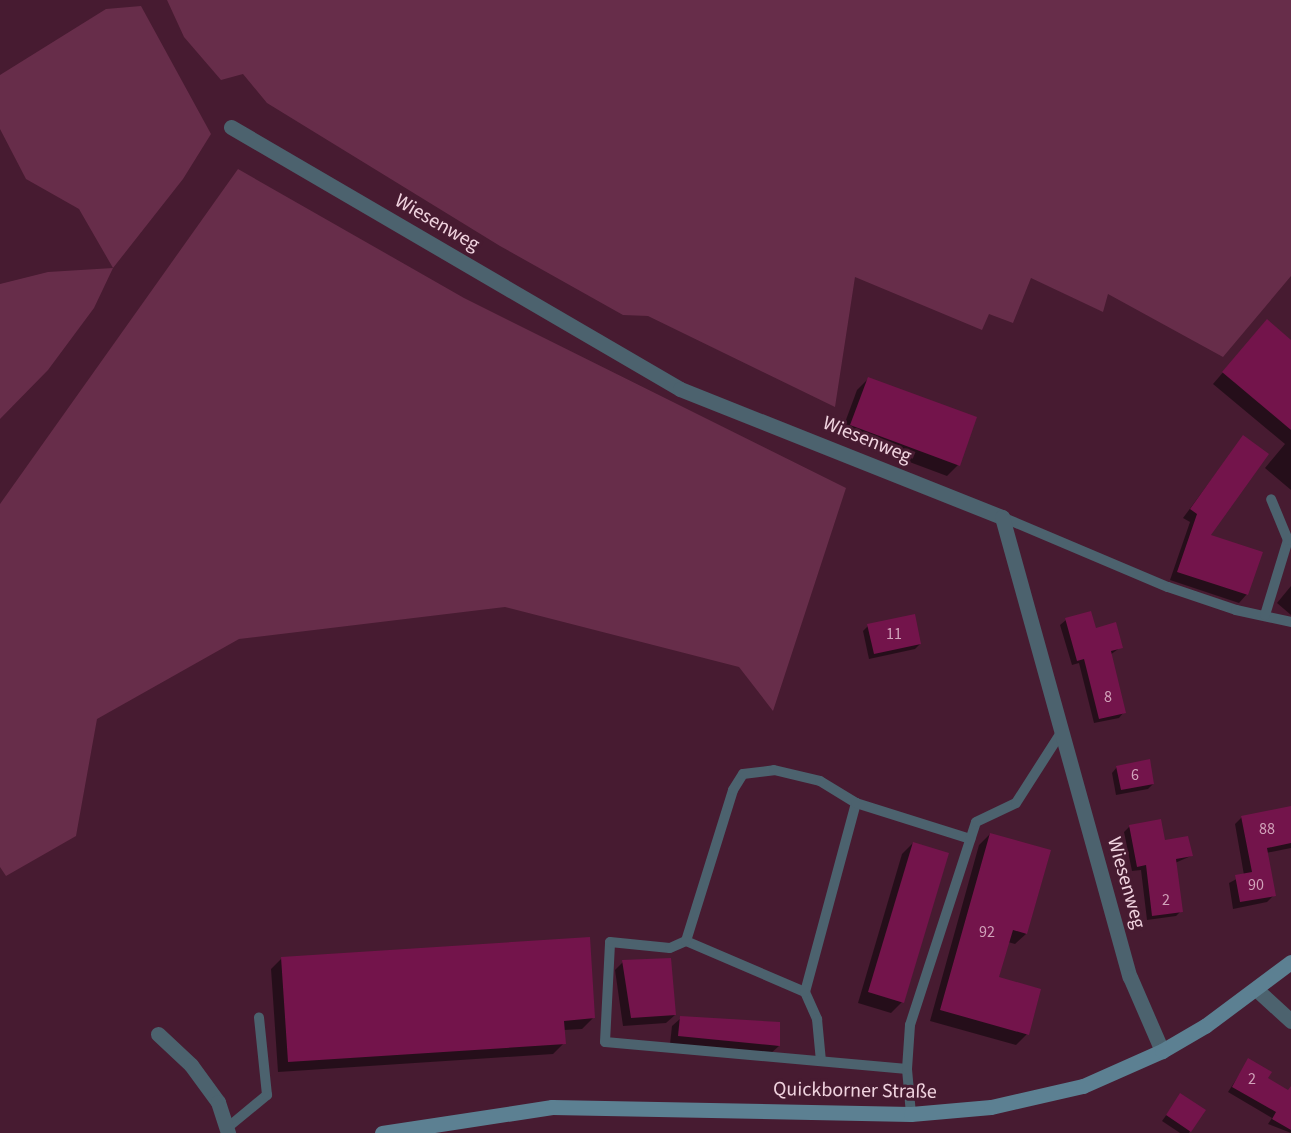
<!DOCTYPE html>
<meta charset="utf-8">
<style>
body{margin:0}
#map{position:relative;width:1291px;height:1133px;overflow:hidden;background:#471b31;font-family:"Source Sans 3",sans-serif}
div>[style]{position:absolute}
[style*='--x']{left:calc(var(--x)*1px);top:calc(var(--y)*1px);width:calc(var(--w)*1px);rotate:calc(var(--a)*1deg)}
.green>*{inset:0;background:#672d4a}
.shadow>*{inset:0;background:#0007}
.building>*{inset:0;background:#73144b}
.service>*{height:10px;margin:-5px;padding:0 5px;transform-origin:5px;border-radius:5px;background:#4c626e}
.minor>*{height:15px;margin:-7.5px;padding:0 7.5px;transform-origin:7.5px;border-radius:7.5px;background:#4c626e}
.secondary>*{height:15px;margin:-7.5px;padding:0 7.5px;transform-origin:7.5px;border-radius:7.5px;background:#5c8092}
span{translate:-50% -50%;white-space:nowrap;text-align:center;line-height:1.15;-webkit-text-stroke:6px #471b31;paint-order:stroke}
.number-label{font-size:16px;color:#d1a3ba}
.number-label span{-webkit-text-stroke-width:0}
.street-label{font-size:20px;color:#f0d3df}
</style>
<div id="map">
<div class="green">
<i style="clip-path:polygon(167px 0,1291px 0,1291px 276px,1223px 357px,1108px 294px,1103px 312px,1031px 278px,1013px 323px,989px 314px,982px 330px,855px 277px,835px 407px,648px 316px,623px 315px,500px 246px,267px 103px,243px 74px,221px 80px,184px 37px)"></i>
<i style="clip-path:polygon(141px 6px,211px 134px,183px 179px,113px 268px,94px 308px,48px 370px,0 419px,0 284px,48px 272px,113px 268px,79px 209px,26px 179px,0 129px,0 75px,106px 9px)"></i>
<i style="clip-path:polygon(238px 169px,464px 298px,846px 488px,773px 711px,739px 667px,505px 607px,239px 639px,97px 719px,76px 836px,6px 876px,0 867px,0 504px)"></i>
</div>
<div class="shadow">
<i style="clip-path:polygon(1267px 321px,1291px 342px,1291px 490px,1265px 468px,1285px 444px,1213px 384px)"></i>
<i style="clip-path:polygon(868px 379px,958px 465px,947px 476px,840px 436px,857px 390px)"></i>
<i style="clip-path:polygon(1243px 437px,1209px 536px,1247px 594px,1239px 603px,1170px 580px,1190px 522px,1183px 518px)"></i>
<i style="clip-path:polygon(1291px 586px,1291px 615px,1277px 603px)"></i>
<i style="clip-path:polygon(1066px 620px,1121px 647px,1110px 655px,1124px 712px,1119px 718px,1094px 723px,1079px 663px,1072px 665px,1060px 625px)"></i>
<i style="clip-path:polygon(868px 626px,920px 644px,915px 649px,869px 659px,863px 631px)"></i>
<i style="clip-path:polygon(1117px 767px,1153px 784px,1148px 789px,1116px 795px,1112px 773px)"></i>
<i style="clip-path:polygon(1291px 808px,1291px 848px,1266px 853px,1274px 895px,1267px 902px,1233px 909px,1229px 883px,1244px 875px,1235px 824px,1242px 817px)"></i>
<i style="clip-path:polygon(1129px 827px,1191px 856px,1175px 863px,1181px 911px,1176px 916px,1147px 920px,1141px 870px,1132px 871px,1124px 832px)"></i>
<i style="clip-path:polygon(990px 834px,1026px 934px,1015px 944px,1008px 942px,998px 979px,1027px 1034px,1016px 1045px,930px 1021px,979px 845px)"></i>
<i style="clip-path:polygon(913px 843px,902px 1002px,891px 1013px,858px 1003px,902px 854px)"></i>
<i style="clip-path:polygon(282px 958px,593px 1018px,582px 1029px,564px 1030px,564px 1043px,553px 1054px,278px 1072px,271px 969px)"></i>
<i style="clip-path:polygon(623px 962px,675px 1015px,666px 1023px,623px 1026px,615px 970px)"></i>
<i style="clip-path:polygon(681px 1018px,779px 1046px,770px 1054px,670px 1044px,672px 1026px)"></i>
<i style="clip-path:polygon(1249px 1060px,1266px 1079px,1291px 1093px,1291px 1133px,1268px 1124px,1272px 1118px,1228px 1092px)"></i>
<i style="clip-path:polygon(1181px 1095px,1190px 1131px,1189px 1133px,1180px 1133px,1162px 1121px)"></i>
</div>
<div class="building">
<i style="clip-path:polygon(1267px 319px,1291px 340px,1291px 430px,1222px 372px)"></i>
<i style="clip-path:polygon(868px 377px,977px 417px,960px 466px,850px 425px)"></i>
<i style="clip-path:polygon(1243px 435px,1269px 454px,1211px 535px,1263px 552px,1248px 595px,1177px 572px,1197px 514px,1190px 509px)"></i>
<i style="clip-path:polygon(1091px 611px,1096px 628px,1116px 622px,1123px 648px,1111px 651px,1126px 713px,1099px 719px,1084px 659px,1077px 661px,1065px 618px)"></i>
<i style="clip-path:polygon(915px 614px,921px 644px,874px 654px,867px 624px)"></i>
<i style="clip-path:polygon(1150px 759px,1154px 784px,1121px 790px,1116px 766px)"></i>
<i style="clip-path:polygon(1291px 806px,1291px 843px,1267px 848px,1276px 896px,1240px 902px,1235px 875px,1252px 872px,1241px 816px)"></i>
<i style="clip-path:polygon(1161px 819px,1165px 840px,1188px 836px,1193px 856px,1176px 859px,1183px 912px,1152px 916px,1146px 865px,1137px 867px,1129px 825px)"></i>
<i style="clip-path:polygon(990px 833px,1051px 850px,1027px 934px,1013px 930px,999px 977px,1041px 989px,1029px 1035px,940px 1010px)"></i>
<i style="clip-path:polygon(913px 842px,949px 853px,904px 1003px,868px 992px)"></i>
<i style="clip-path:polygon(590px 937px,595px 1018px,564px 1021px,566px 1044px,288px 1062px,281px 957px)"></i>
<i style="clip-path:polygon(671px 958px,676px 1015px,631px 1018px,622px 960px)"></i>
<i style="clip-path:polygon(680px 1016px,780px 1022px,780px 1046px,678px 1036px)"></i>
<i style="clip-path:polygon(1248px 1058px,1272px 1072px,1268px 1078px,1288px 1090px,1291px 1086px,1291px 1130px,1272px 1119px,1276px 1112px,1232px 1087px)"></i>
<i style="clip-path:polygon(1180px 1093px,1206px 1110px,1191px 1132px,1166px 1115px)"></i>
</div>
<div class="service">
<i style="--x:1002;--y:517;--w:180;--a:22.9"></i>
<i style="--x:1168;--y:587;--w:72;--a:18.7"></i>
<i style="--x:1236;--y:610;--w:56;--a:12.3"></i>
<i style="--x:1265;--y:615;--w:78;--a:-73"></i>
<i style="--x:1288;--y:540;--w:44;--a:-112.5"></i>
<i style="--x:686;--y:941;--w:129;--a:23.2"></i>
<i style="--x:805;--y:992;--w:30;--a:66"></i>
<i style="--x:817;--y:1019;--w:42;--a:84.6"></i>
<i style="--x:805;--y:992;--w:196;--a:-74.9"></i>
<i style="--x:907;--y:1069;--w:303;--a:-174.9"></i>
<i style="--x:605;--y:1042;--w:100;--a:-87.1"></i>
<i style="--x:610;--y:942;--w:60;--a:5.7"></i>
<i style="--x:670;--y:948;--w:17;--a:-24"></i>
<i style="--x:686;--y:941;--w:158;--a:-72.7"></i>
<i style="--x:733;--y:790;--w:19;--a:-58"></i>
<i style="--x:743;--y:774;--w:31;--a:-7"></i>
<i style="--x:774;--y:770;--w:47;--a:13.4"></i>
<i style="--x:820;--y:781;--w:42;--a:31.4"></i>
<i style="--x:856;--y:803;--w:120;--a:17.5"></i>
<i style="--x:911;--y:1114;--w:45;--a:-95.1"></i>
<i style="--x:907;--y:1069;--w:44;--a:-86.1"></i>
<i style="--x:910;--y:1025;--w:213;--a:-72"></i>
<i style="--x:976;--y:822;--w:44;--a:-25.4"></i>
<i style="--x:1016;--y:803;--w:85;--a:-57.4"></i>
<i style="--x:227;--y:1128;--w:52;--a:-39.5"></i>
<i style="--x:267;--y:1095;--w:78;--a:-95.9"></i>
</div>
<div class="minor">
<i style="--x:231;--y:127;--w:520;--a:30.26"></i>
<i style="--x:680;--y:389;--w:347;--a:21.7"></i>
<i style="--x:1002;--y:517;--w:477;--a:74.5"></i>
<i style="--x:1130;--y:977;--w:81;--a:66.6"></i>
<i style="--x:1257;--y:990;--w:46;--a:42.4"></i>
<i style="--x:158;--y:1034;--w:45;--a:43.2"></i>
<i style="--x:191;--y:1065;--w:46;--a:53.9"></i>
<i style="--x:218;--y:1102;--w:33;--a:72"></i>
</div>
<div class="secondary">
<i style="--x:382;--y:1133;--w:172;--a:-8.7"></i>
<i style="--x:552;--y:1107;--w:359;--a:1.1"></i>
<i style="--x:911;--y:1114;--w:80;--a:-5"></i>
<i style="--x:991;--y:1107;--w:94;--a:-12.9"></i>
<i style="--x:1083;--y:1086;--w:86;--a:-23.9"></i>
<i style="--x:1162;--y:1051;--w:50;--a:-30.2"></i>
<i style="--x:1205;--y:1026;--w:107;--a:-36.7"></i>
</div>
<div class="number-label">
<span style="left:894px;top:634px">11</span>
<span style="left:1108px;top:697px">8</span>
<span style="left:1135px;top:775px">6</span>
<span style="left:1267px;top:829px">88</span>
<span style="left:1256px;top:885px">90</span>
<span style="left:1166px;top:900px">2</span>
<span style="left:987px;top:932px">92</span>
<span style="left:1252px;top:1079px">2</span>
</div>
<div class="street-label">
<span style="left:437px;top:223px;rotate:30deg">Wiesenweg</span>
<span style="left:867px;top:440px;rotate:22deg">Wiesenweg</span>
<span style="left:1126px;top:883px;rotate:74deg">Wiesenweg</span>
<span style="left:855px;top:1091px;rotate:1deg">Quickborner Straße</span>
</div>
</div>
